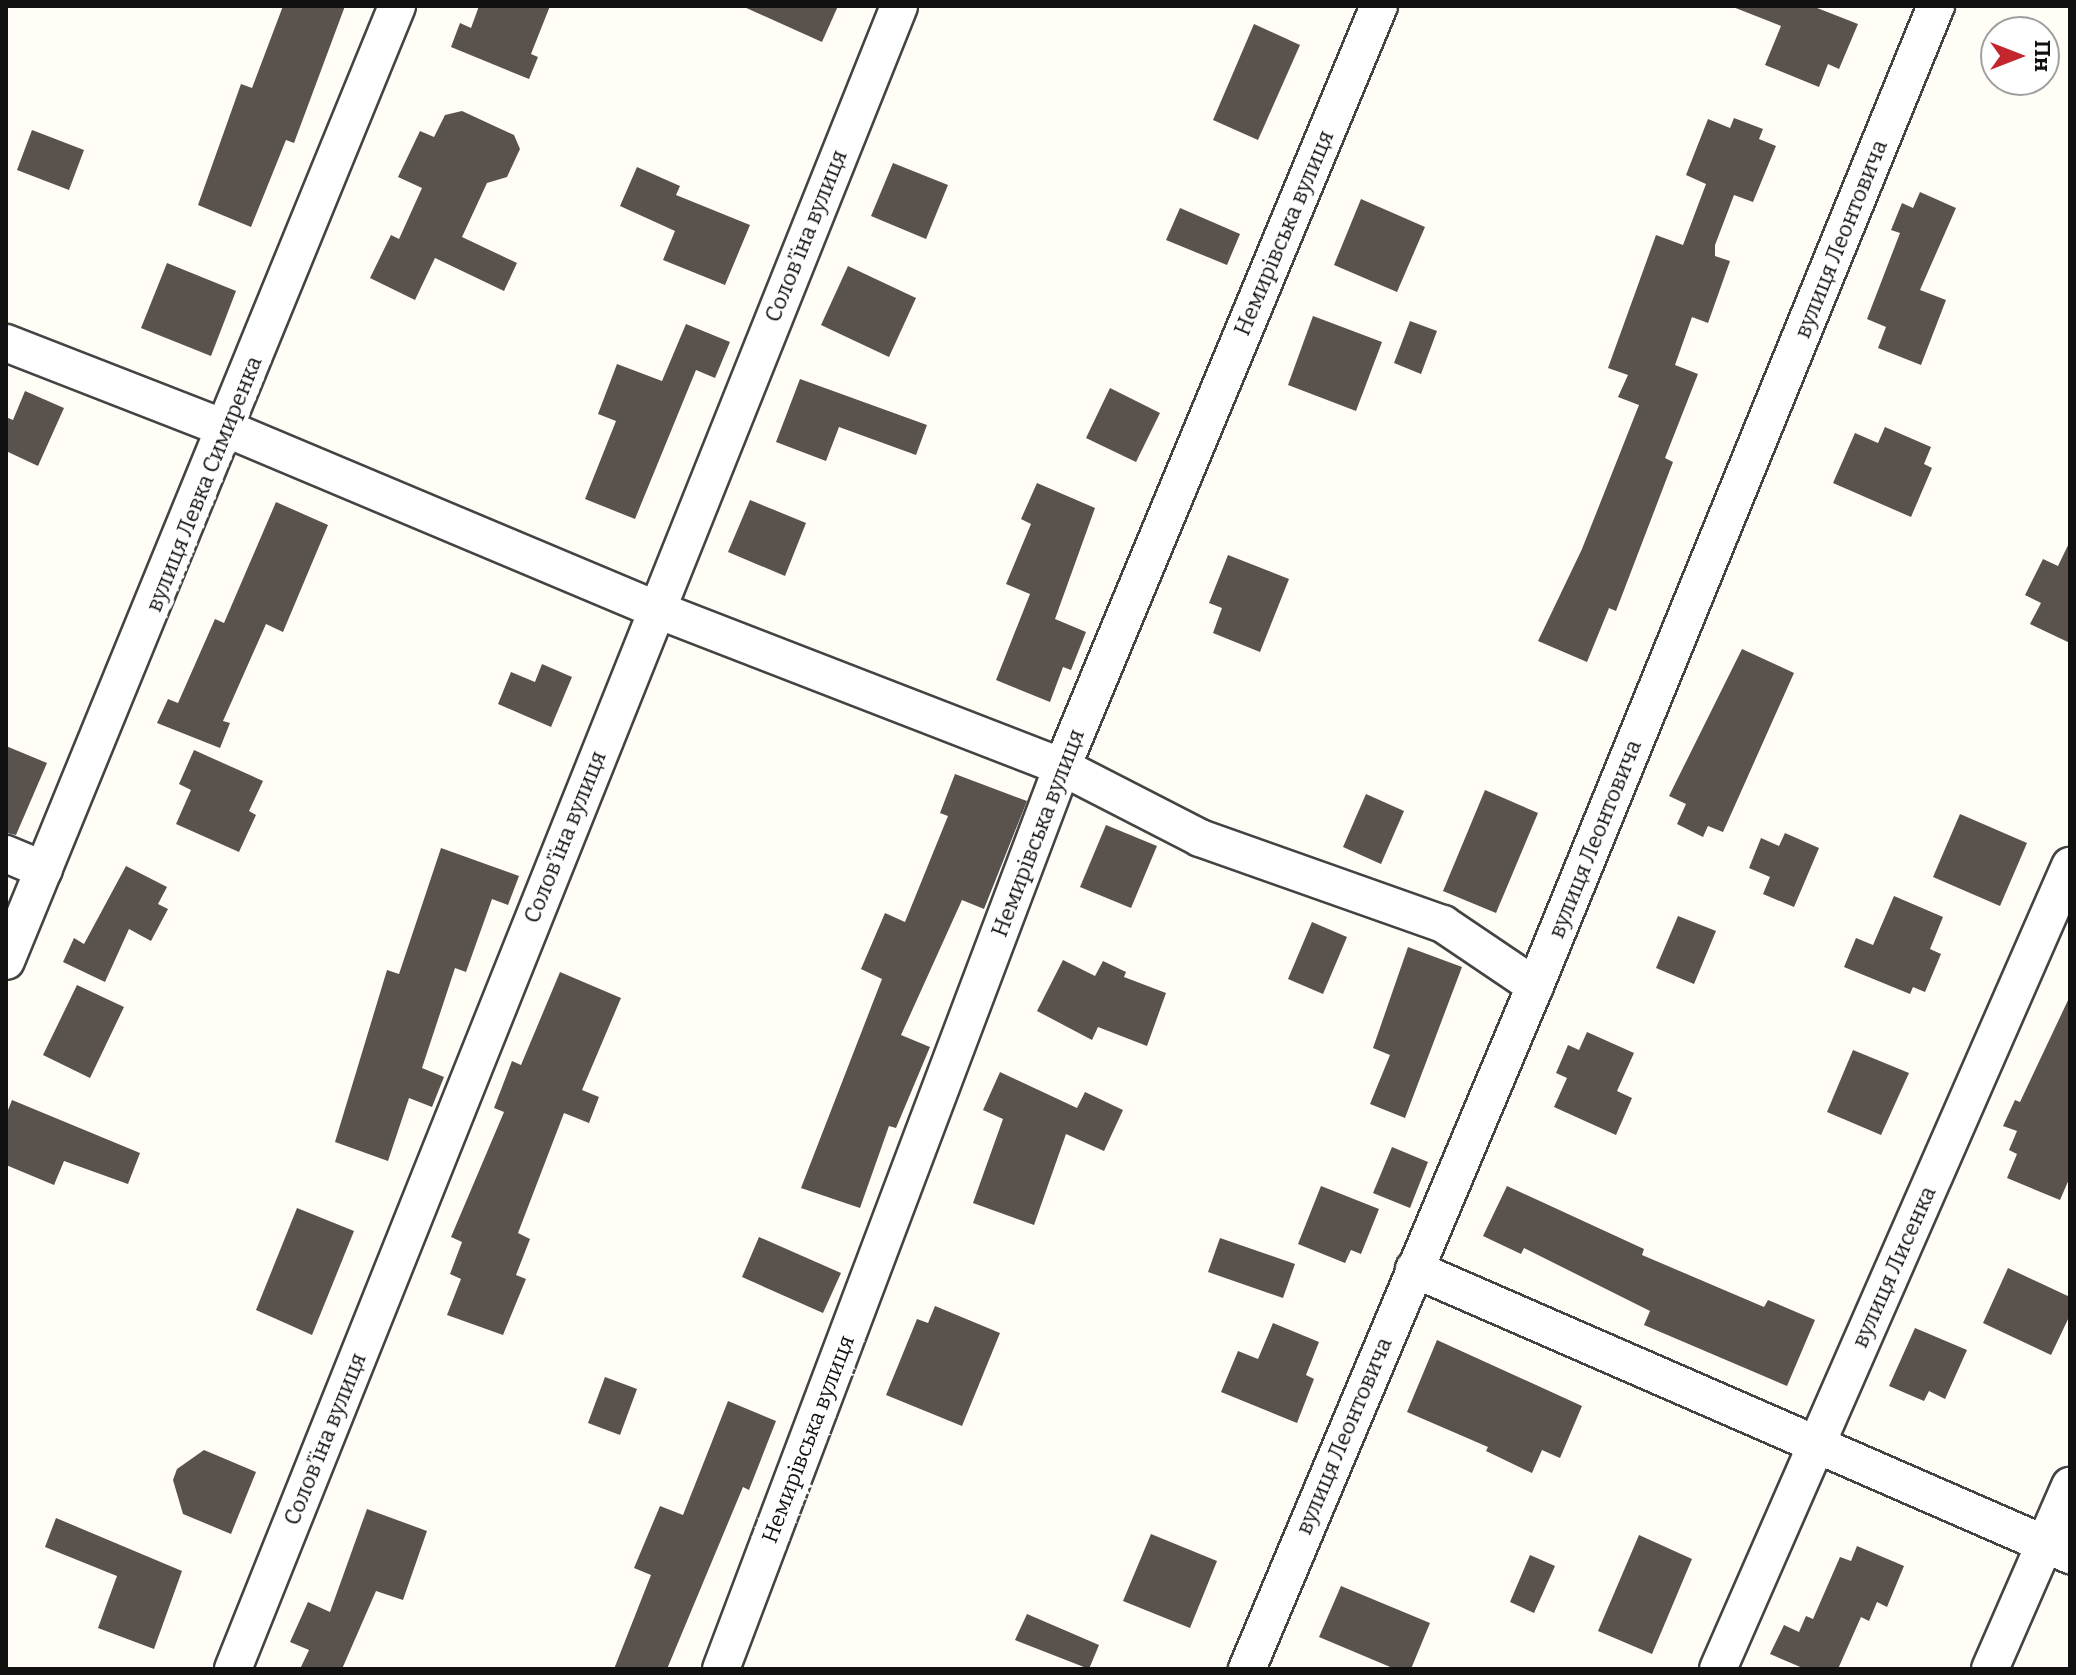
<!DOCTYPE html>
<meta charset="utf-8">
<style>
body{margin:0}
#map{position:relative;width:2076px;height:1675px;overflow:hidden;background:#fffdf5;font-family:Bitter,serif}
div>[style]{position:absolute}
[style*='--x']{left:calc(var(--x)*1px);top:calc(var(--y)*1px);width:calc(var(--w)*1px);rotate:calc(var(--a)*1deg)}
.building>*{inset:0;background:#5a524d}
.roads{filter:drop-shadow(2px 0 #444) drop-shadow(-2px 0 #444) drop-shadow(0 2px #444) drop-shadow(0 -2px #444)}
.minor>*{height:36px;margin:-18px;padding:0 18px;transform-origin:18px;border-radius:18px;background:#fff}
span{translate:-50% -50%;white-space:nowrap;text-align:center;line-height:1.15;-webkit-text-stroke:8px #fff;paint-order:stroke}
.street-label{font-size:22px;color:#111}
.frame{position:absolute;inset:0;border:8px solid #111;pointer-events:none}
.north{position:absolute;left:1980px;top:16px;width:80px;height:80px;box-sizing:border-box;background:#fff;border:2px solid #a0a0a0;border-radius:50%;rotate:90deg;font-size:22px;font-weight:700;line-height:32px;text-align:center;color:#111}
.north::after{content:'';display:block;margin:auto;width:28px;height:36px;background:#c4262e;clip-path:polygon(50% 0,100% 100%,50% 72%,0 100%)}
</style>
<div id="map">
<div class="building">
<i style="clip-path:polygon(283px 6px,345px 6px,294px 143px,286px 140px,251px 227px,198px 205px,241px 84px,252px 88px)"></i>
<i style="clip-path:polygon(479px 6px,550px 6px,531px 54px,538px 57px,529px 79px,451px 47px,460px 23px,471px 28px)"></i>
<i style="clip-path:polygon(742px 6px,838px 6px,822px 42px)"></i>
<i style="clip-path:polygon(1812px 6px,1858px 24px,1839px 69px,1828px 64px,1819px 87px,1765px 65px,1781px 26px,1733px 7px)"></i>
<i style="clip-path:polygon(1254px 24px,1300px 45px,1258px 140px,1213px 120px)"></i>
<i style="clip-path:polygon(462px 111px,514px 135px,520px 149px,507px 177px,487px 183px,462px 237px,517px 263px,504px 291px,435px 258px,415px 300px,370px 278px,391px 235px,399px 239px,422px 188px,398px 177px,420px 131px,434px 137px,445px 115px)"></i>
<i style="clip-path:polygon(1734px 118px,1763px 129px,1759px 139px,1776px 146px,1753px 202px,1734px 195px,1715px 245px,1715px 256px,1730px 261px,1708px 323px,1692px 317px,1675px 365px,1698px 374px,1665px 458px,1673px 462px,1616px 611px,1609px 608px,1587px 662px,1538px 641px,1582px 549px,1639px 405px,1618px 397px,1628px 375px,1608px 368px,1656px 235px,1683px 245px,1706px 184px,1686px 175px,1708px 119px,1730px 128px)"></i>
<i style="clip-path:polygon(32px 130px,84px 150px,69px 190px,17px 170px)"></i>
<i style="clip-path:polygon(893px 163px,948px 185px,926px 239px,871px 216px)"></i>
<i style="clip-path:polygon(637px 167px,680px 186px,676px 195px,750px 225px,725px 285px,663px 260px,675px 231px,620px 206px)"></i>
<i style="clip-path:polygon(1920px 192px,1956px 208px,1920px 290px,1946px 300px,1921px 365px,1878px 348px,1886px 327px,1867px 319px,1900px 233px,1891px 230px,1902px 203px,1913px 208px)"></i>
<i style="clip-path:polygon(1361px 199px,1425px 227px,1397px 292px,1334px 265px)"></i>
<i style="clip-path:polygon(1180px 208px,1240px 234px,1227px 265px,1166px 240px)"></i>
<i style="clip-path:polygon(167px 263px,236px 291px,211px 356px,141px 328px)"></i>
<i style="clip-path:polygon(848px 266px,916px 298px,889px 357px,821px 325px)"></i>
<i style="clip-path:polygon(1313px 316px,1382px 342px,1356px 411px,1288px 385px)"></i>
<i style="clip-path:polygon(1410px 321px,1437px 331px,1421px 374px,1394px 363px)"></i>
<i style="clip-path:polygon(686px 324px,730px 342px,715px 378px,696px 370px,635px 519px,585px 499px,616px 421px,598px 414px,617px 364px,662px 381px)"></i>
<i style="clip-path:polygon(800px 379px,927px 425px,916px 455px,839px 427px,826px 461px,776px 442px)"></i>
<i style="clip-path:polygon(1110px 388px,1160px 413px,1136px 462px,1086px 438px)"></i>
<i style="clip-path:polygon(25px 391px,64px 408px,38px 466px,6px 451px,6px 417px,13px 420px)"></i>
<i style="clip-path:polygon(1885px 427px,1931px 447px,1924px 464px,1932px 468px,1911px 517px,1833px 483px,1855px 433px,1878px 443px)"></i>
<i style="clip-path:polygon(1037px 483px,1095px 508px,1055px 619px,1086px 632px,1071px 670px,1063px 667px,1050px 702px,996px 680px,1030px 594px,1006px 584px,1031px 524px,1021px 519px)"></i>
<i style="clip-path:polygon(750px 500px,806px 523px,785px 576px,728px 552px)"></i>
<i style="clip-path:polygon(276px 502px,328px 525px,283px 632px,266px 624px,223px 721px,230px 723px,220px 748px,157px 723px,168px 699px,178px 703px,215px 619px,224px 623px)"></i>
<i style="clip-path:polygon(2070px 541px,2070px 643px,2030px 624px,2041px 603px,2025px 595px,2043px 559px,2058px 566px)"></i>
<i style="clip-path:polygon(1228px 555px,1289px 579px,1260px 652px,1213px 633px,1222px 608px,1209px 603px)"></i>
<i style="clip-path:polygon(1742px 649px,1794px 673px,1723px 832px,1708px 826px,1703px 837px,1677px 824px,1686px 804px,1669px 796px)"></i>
<i style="clip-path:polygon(542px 664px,572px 677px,551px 727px,498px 704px,511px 672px,535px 682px)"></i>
<i style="clip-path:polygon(6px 746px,47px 763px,16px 835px,6px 833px)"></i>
<i style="clip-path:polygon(194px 750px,263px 781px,249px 811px,256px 815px,239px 852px,176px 824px,191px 790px,179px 784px)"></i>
<i style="clip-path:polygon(955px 774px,1027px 801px,984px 909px,962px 900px,901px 1035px,930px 1047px,896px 1128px,889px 1126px,860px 1208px,801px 1188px,882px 979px,861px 969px,885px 913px,905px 922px,948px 816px,940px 813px)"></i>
<i style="clip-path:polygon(1485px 790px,1538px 813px,1496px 913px,1443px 891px)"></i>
<i style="clip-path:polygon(1366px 794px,1404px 811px,1381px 864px,1343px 847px)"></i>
<i style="clip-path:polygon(1960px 814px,2027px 843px,2000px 906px,1933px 877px)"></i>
<i style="clip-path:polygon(1106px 825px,1157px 846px,1131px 908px,1080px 887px)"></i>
<i style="clip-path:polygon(1785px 833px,1819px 848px,1794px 907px,1763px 894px,1770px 877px,1749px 868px,1761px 838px,1779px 846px)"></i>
<i style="clip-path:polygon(441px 848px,519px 876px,508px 905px,492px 899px,466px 972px,455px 968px,422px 1068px,444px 1077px,432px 1107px,409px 1098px,388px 1161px,335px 1142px,387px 970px,399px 974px)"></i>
<i style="clip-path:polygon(126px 866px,167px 887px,158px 904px,168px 909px,151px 941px,129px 929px,105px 982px,63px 962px,74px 938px,84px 944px)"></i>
<i style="clip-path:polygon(1894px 896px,1943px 917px,1930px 949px,1941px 954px,1925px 992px,1913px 987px,1910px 994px,1844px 967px,1856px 938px,1873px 945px)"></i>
<i style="clip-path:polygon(1678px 916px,1716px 931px,1694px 984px,1656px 968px)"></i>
<i style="clip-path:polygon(1312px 922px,1347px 937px,1323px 994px,1288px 979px)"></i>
<i style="clip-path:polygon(1408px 947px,1462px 967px,1405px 1118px,1370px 1104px,1390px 1055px,1373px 1048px)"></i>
<i style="clip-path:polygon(1063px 960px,1095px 976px,1103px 961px,1126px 972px,1124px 977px,1166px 993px,1147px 1046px,1098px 1027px,1092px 1040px,1037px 1011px)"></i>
<i style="clip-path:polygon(560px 972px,621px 998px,582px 1090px,599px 1097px,589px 1123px,564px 1113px,518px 1233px,530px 1239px,516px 1275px,526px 1279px,503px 1335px,447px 1315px,461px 1279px,450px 1274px,462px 1242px,451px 1237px,504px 1112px,494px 1108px,512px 1061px,521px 1065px)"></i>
<i style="clip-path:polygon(77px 985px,124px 1007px,90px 1078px,43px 1055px)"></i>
<i style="clip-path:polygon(2070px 996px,2070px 1177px,2060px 1200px,2007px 1178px,2017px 1154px,2009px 1150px,2017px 1131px,2003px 1126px,2015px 1100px,2020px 1102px)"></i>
<i style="clip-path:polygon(1587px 1032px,1634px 1053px,1617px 1091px,1632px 1098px,1616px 1135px,1554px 1107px,1567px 1078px,1556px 1073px,1568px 1045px,1579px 1050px)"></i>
<i style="clip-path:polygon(1853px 1050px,1909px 1073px,1881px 1135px,1827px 1112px)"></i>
<i style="clip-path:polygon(1000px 1072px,1077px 1108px,1085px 1092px,1123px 1110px,1104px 1151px,1066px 1134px,1034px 1225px,973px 1203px,1003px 1119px,983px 1110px)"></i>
<i style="clip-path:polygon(12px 1100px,140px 1153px,128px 1184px,64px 1161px,54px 1185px,6px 1165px,6px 1115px)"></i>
<i style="clip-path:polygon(1392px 1147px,1428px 1162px,1410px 1208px,1373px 1193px)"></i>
<i style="clip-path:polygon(1321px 1186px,1379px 1209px,1361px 1254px,1351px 1250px,1345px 1263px,1298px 1244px)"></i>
<i style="clip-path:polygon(1507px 1186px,1644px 1249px,1642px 1255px,1764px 1307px,1768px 1300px,1815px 1320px,1787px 1386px,1644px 1325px,1650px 1311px,1524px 1248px,1521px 1254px,1483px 1236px)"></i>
<i style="clip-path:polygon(297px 1208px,354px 1231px,312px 1335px,256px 1310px)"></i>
<i style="clip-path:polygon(759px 1237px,841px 1273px,823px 1313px,742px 1277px)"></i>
<i style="clip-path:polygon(1220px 1238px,1295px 1264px,1283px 1298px,1208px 1272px)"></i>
<i style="clip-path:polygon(2008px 1268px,2070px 1297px,2070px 1315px,2051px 1355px,1983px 1323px)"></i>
<i style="clip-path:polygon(935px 1306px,1000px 1333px,962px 1426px,886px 1395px,917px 1319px,928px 1323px)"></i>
<i style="clip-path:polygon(1273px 1323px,1319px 1342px,1306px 1375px,1314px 1379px,1297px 1423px,1221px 1392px,1238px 1351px,1258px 1359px)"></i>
<i style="clip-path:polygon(1915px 1328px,1967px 1350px,1945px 1399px,1929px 1391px,1924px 1401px,1889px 1386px)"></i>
<i style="clip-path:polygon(1437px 1340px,1582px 1406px,1560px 1458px,1542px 1450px,1532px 1473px,1486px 1451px,1488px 1447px,1407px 1412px)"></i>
<i style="clip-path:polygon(605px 1377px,637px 1389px,620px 1435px,588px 1423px)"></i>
<i style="clip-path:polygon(728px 1401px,776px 1421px,749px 1490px,743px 1487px,667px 1669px,614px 1669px,651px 1575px,634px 1568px,660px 1506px,683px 1515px)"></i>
<i style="clip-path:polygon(204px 1450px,256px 1472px,231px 1534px,183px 1514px,173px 1480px,177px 1469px)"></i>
<i style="clip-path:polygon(367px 1509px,427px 1531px,403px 1600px,376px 1591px,342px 1669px,300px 1669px,309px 1650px,290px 1642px,308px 1602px,330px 1612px)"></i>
<i style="clip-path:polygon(56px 1518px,182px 1571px,154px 1649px,98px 1628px,117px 1576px,45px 1547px)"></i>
<i style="clip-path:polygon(1151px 1534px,1217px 1561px,1190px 1628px,1123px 1601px)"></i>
<i style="clip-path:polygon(1639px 1535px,1692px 1559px,1652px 1654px,1598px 1631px)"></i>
<i style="clip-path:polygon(1857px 1546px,1904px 1566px,1887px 1607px,1877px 1602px,1869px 1621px,1861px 1617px,1838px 1669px,1805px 1669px,1770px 1654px,1784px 1625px,1799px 1632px,1806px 1616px,1813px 1619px,1840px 1557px,1851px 1561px)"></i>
<i style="clip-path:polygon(1530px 1555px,1555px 1566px,1534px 1613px,1510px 1602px)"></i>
<i style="clip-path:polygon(1341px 1586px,1430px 1623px,1411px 1669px,1395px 1669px,1319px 1637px)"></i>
<i style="clip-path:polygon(1027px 1614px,1099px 1645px,1089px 1669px,1015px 1640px)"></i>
</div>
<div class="roads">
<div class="minor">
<i style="--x:6;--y:343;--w:237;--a:21.3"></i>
<i style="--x:227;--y:429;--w:464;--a:22.8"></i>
<i style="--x:655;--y:609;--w:437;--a:21.2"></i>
<i style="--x:1062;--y:767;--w:155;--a:27.2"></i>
<i style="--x:1200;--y:838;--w:258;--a:19.5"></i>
<i style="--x:1443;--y:924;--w:111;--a:34"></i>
<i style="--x:6;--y:854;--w:41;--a:22.8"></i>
<i style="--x:6;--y:961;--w:1032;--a:-67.73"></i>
<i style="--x:1414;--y:1269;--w:716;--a:23.56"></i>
<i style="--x:233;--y:1669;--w:1791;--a:-68.17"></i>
<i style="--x:721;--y:1669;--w:964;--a:-69.29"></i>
<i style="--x:1062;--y:767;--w:824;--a:-67.39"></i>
<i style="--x:1247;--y:1669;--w:741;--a:-67.14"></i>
<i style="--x:1535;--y:986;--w:1059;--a:-67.75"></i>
<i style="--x:1718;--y:1669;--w:877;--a:-66.33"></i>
<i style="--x:1990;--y:1669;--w:200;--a:-66.4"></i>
</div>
</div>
<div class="street-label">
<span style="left:1284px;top:233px;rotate:-67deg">Немирівська вулиця</span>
<span style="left:806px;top:236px;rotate:-68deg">Соловʼїна вулиця</span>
<span style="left:1841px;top:239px;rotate:-68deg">вулиця Леонтовича</span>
<span style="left:204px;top:484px;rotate:-68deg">вулиця Левка Симиренка</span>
<span style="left:1038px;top:833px;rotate:-69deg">Немирівська вулиця</span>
<span style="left:565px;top:837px;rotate:-68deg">Соловʼїна вулиця</span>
<span style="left:1595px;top:839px;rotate:-68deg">вулиця Леонтовича</span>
<span style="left:1894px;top:1267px;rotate:-66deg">вулиця Лисенка</span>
<span style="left:1344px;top:1436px;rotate:-67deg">вулиця Леонтовича</span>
<span style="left:325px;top:1439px;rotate:-68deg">Соловʼїна вулиця</span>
<span style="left:808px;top:1439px;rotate:-69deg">Немирівська вулиця</span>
</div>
<div class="frame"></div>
<div class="north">Пн</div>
</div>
